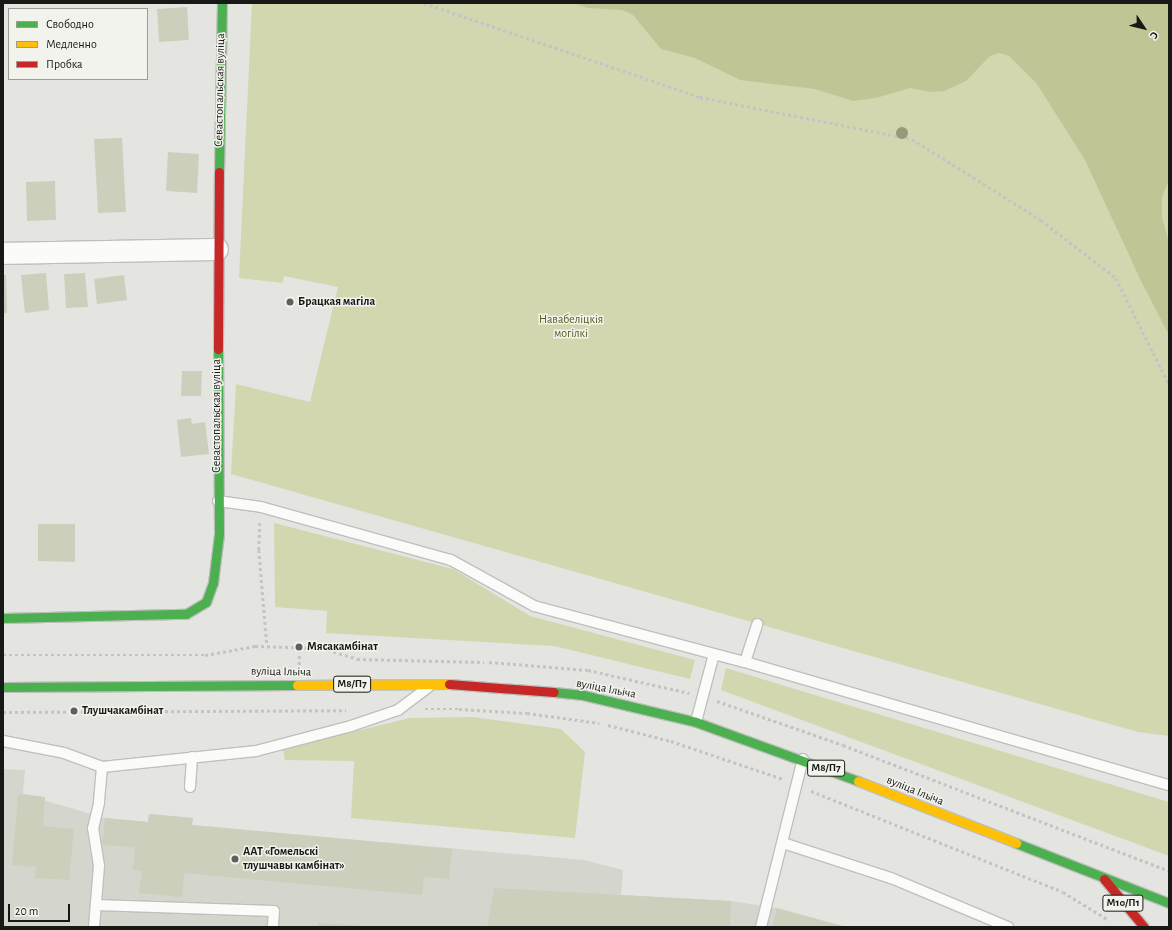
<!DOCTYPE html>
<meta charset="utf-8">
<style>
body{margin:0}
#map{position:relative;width:1172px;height:930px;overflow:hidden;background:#e4e5e1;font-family:"Alegreya Sans",sans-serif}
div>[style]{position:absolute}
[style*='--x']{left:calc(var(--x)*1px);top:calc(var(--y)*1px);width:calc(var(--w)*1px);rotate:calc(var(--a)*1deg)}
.built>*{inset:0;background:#d4d6cd}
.green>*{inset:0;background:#d2d7b0}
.forest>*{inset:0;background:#c1c596}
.building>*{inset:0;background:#cdcfbd}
.path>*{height:2.5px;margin-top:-1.25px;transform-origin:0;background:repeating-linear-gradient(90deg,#c3c4c3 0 3px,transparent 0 6px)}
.roads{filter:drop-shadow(1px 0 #bfc0bd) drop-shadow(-1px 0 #bfc0bd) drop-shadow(0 1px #bfc0bd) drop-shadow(0 -1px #bfc0bd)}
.lane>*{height:10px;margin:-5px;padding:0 5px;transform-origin:5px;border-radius:5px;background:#fbfbfa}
.street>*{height:21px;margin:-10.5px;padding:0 10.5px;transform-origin:10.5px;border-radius:10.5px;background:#fbfbfa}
.fast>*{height:9px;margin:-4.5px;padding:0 4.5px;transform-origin:4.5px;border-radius:4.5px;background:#4caf50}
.slow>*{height:9px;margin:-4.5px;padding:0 4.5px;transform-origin:4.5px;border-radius:4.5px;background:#ffc107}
.jam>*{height:9px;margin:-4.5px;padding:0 4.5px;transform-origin:4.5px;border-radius:4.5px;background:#c62828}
.trees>*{width:12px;height:12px;margin:-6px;border-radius:50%;background:#969a76}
.dots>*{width:11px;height:11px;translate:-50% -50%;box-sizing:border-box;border:2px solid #f3f3ed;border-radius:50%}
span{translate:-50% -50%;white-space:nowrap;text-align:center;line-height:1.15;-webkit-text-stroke:3px #f3f3ed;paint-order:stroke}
.shield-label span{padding:1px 3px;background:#f3f3ed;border:1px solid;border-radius:3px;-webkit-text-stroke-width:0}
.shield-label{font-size:11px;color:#181816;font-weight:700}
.street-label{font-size:12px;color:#181816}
.poi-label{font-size:12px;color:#181816;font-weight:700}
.left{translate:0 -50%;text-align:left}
.park-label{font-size:12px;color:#575c1f}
.frame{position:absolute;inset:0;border:4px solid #181816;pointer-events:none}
.legend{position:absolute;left:8px;top:8px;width:140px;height:72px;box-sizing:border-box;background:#f3f3ed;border:1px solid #9b9b97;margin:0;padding:5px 7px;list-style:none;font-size:12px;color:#181816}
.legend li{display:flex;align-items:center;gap:8px;height:20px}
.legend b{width:20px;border:1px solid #9b9b97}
.north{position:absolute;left:1124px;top:8px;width:40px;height:40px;-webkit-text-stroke:3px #f3f3ed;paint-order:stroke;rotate:125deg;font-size:11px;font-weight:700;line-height:16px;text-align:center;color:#181816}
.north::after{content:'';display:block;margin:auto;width:14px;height:18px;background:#181816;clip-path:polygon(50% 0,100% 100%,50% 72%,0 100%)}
.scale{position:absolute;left:8px;top:904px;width:62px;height:18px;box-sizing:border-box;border:2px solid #181816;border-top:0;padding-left:5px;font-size:12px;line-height:14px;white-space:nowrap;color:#181816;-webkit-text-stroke:3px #f3f3ed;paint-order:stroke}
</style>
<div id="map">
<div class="built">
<i style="clip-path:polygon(3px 769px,25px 770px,23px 794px,105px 818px,148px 822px,149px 814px,193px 818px,192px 825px,584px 860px,623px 870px,621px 895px,731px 901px,777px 908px,847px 927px,3px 927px)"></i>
</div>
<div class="green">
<i style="clip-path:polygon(252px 3px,1169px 3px,1169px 736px,1138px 732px,231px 474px,236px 384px,310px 402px,338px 287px,284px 276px,283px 283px,239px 278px)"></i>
<i style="clip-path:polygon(274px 523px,453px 569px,530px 616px,695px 660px,690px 679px,554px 646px,326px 633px,327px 611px,275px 607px)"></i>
<i style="clip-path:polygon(726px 668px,1169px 802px,1169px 856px,721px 690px)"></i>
<i style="clip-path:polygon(472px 717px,561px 729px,585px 752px,575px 838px,351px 818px,354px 761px,285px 760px,283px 749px,410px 718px)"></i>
</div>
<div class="forest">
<i style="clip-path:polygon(574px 3px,1169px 3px,1169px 180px,1162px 197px,1162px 217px,1169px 243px,1169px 335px,1141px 281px,1085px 160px,1037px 84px,1009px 56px,999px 53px,990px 56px,966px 81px,944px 91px,931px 92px,910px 88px,876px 98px,853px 101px,815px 89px,740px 80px,695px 58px,661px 49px,633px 15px,622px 10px,587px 8px)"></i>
</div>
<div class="building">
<i style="clip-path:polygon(187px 7px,189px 40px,159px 42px,157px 9px)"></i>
<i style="clip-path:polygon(122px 138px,126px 212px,98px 213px,94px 139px)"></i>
<i style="clip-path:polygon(168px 152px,199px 154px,197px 193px,166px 191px)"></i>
<i style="clip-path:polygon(55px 181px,56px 220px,27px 221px,26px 182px)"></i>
<i style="clip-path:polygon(46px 273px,49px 310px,25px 313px,21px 275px)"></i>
<i style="clip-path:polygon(85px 273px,88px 307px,66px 308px,64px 274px)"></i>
<i style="clip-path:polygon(3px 275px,6px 275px,7px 313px,3px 313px)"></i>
<i style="clip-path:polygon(124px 275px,127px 300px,97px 304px,94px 279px)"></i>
<i style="clip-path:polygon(182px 371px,202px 371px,201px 396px,181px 396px)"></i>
<i style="clip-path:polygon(191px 418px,192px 424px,205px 422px,209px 454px,181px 457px,177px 420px)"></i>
<i style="clip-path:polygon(38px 524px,75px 524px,75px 562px,38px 561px)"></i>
<i style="clip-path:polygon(23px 794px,45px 797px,43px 826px,74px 829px,69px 880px,35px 878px,36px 867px,12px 865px,18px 795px)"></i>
<i style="clip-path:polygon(149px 814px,193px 818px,192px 825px,452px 849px,449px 879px,424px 877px,422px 895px,184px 873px,182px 897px,139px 893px,142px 872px,133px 870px,135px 847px,102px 845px,105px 818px,148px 822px)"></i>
<i style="clip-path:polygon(494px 888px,731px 901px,730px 927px,487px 927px)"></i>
<i style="clip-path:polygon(777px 908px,845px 927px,772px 927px)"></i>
<i style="clip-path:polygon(318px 923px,367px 926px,367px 927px,318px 927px)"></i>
</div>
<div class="path">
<i style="--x:424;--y:3;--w:292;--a:18.8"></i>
<i style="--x:700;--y:97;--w:216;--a:11.2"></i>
<i style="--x:912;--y:139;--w:152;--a:32.1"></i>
<i style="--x:1041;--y:220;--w:95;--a:37.7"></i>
<i style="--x:1116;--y:278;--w:119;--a:63.4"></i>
<i style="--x:260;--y:523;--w:27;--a:92"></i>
<i style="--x:259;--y:550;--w:96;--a:85.2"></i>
<i style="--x:3;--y:655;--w:202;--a:0"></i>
<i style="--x:205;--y:655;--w:51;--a:-10.2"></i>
<i style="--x:255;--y:646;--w:67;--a:1.7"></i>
<i style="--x:322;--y:648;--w:37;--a:17"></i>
<i style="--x:357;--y:659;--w:127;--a:1.4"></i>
<i style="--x:489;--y:662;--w:99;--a:4.6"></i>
<i style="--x:588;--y:670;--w:104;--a:12.8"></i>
<i style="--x:299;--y:665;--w:18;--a:-90"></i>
<i style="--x:717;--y:701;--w:133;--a:19.2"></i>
<i style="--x:843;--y:745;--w:350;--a:21.1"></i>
<i style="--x:425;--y:709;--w:34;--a:0"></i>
<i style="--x:459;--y:709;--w:68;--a:3.4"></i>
<i style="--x:527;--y:713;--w:73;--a:7.9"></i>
<i style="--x:3;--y:712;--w:343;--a:-0.3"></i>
<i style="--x:608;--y:725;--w:65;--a:14.3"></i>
<i style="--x:671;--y:741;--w:118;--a:18.7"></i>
<i style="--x:811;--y:791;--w:271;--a:21.8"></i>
<i style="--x:1063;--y:892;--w:52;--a:31.5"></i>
</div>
<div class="roads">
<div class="lane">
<i style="--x:218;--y:501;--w:43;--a:7.9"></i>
<i style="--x:261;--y:507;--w:197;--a:15.6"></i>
<i style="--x:451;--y:560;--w:95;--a:29"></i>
<i style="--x:534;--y:606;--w:218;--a:14.9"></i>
<i style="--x:745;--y:662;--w:441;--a:16.2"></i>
<i style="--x:745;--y:662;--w:40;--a:-72"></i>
<i style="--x:696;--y:722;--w:70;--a:-75.2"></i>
<i style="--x:3;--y:741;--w:62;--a:11.1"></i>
<i style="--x:64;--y:753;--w:40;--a:20.2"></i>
<i style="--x:102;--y:767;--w:36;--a:95"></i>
<i style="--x:99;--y:803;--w:26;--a:103"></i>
<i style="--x:93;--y:828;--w:38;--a:81"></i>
<i style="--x:99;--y:866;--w:61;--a:94.7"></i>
<i style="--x:102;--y:767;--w:155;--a:-5.9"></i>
<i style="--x:256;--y:751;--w:98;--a:-14.7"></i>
<i style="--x:351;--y:726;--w:50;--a:-18.8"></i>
<i style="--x:398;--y:710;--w:38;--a:-37"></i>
<i style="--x:190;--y:787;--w:30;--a:-86"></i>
<i style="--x:783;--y:843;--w:114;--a:18"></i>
<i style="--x:891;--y:878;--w:127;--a:22.7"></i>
<i style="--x:96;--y:905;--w:178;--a:1.9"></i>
<i style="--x:274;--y:911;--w:16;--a:94"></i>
<i style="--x:761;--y:927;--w:173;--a:-76"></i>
</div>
<div class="street">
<i style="--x:3;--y:253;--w:214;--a:-1.1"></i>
</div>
<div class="fast">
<i style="--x:219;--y:172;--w:169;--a:-89"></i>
<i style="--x:3;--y:618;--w:183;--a:-1.3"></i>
<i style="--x:186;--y:614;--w:23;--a:-31"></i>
<i style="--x:206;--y:602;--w:20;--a:-70"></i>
<i style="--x:213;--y:583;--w:49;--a:-83"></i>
<i style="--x:219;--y:534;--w:185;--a:-90.3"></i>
<i style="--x:3;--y:687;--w:294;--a:-0.4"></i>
<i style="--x:554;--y:692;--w:29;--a:6"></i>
<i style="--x:583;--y:695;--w:116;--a:13.4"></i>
<i style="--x:696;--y:722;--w:172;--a:20"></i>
<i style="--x:1016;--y:843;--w:164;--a:21.4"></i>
</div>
<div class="slow">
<i style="--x:297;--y:685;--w:152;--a:-0.4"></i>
<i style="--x:858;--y:781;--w:170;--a:21.4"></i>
</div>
<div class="jam">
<i style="--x:218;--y:349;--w:177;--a:-89.7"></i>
<i style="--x:449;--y:684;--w:105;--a:4.4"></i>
<i style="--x:1104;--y:879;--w:62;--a:50.2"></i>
</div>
</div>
<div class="trees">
<i style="left:902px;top:133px"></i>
</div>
<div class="dots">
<i style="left:290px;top:302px;background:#5f605d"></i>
<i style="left:299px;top:647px;background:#5f605d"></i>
<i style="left:74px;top:711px;background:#5f605d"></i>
<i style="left:235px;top:859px;background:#5f605d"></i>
</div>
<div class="shield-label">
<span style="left:352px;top:684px">М8/П7</span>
<span style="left:826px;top:768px">М8/П7</span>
<span style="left:1123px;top:903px">М10/П1</span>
</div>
<div class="street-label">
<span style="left:220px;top:90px;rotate:-89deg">Севастопальская вуліца</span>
<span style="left:217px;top:416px;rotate:-90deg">Севастопальская вуліца</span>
<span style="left:281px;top:672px;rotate:1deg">вуліца Ільіча</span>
<span style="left:606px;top:689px;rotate:11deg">вуліца Ільіча</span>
<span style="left:915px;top:791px;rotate:22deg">вуліца Ільіча</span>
</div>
<div class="poi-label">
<span class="left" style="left:298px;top:302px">Брацкая магіла</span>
<span class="left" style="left:307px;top:647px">Мясакамбінат</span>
<span class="left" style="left:82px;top:711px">Тлушчакамбінат</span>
<span class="left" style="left:243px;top:859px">ААТ «Гомельскі<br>тлушчавы камбінат»</span>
</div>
<div class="park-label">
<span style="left:571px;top:327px">Навабеліцкія<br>могілкі</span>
</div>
<div class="frame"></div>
<ul class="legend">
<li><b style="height:5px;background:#4caf50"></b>Свободно</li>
<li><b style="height:5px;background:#ffc107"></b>Медленно</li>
<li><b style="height:5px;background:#c62828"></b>Пробка</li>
</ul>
<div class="north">С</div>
<div class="scale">20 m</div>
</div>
